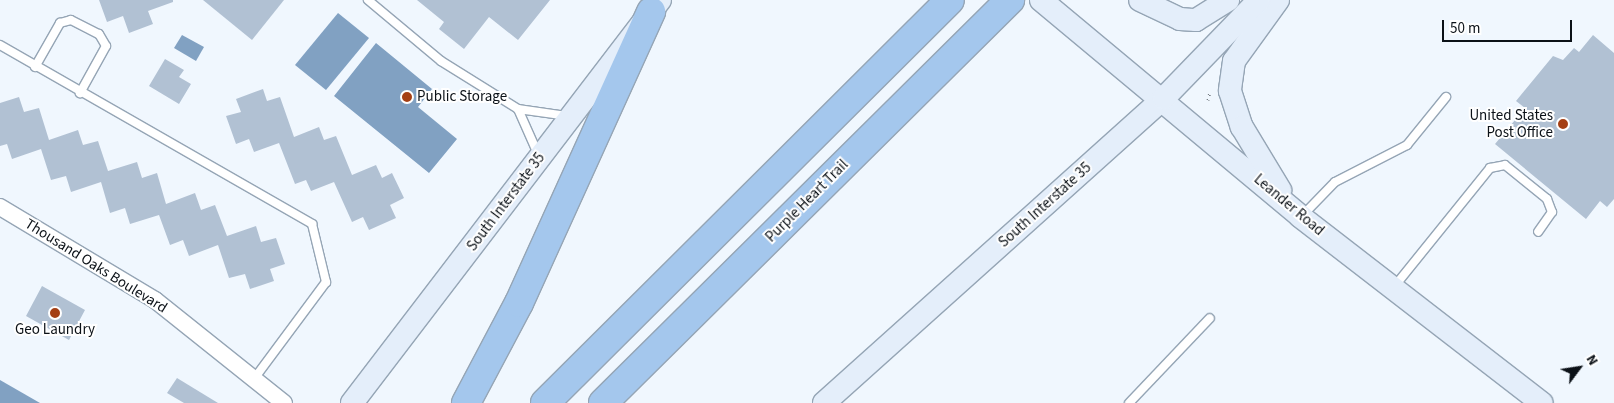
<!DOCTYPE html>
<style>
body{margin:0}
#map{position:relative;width:1614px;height:403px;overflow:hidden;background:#f0f7fe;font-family:"Source Sans 3",sans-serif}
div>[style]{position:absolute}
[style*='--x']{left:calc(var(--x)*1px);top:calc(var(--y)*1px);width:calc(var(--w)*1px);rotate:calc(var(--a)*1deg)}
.water>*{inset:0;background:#81a1c2}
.building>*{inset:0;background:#b1c1d3}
.path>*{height:3px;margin-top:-1.5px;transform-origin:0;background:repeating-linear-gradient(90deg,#787f85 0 1px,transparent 0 5px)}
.roads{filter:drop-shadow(1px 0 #95a5b5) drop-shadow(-1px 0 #95a5b5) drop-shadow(0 1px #95a5b5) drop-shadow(0 -1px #95a5b5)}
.lane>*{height:8px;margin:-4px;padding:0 4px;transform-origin:4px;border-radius:4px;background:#fff}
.street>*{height:16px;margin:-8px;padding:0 8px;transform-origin:8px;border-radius:8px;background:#fff}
.secondary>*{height:22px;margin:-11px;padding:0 11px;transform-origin:11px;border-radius:11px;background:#e4eefa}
.highway>*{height:28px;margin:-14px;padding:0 14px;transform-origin:14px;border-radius:14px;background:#a4c7ed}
.dots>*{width:14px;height:14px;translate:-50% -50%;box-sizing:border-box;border:2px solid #fff;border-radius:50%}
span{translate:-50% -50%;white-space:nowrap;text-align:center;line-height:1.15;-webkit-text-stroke:4px #fff;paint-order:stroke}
.poi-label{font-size:15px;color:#0b1117}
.left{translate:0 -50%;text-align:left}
.right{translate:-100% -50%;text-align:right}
.street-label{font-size:15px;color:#0b1117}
.north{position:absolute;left:1554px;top:343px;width:50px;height:50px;-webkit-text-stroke:4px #fff;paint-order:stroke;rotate:59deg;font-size:14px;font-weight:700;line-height:20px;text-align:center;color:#0b1117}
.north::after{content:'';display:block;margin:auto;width:18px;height:22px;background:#0b1117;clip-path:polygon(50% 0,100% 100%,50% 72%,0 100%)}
.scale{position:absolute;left:1442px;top:20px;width:130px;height:22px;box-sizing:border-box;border:2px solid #0b1117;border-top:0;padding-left:6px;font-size:15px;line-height:18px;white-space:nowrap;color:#0b1117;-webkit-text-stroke:4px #fff;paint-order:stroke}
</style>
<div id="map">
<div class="water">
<i style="clip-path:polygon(338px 13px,369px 38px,326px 90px,295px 65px)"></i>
<i style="clip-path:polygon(182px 35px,204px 47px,196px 61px,174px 48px)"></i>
<i style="clip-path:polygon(376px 43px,432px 89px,418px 107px,457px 139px,429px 173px,334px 96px)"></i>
<i style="clip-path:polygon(0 380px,40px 403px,0 403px)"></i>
</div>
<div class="building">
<i style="clip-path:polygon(99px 0,173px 0,173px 2px,148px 11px,153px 24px,129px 33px,123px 16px,107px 22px)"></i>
<i style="clip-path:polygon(203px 0,284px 0,252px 40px)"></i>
<i style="clip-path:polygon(417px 0,550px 0,518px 40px,489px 17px,464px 49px,439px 29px,444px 22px)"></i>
<i style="clip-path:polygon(1593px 35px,1614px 53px,1614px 199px,1607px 207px,1600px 201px,1586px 219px,1495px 144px,1525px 108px,1516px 101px,1553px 56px,1563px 60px,1574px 48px,1579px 52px)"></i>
<i style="clip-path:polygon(165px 59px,184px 70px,179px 77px,191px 84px,179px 104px,149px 86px)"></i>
<i style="clip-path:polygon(263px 89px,267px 101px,280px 97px,294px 137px,319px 127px,324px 140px,336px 136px,352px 175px,376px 165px,382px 178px,392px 173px,404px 198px,390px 205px,396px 218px,369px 230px,363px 217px,352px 222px,334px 182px,311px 191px,306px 180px,295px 184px,279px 143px,254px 152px,249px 139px,236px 144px,226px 116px,241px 112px,236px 99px)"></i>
<i style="clip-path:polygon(19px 97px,24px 112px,39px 108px,49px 140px,78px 130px,83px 145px,98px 141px,108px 171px,137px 162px,142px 178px,157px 173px,166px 204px,195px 193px,201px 210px,215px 205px,227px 236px,256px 226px,261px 242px,276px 238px,285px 264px,270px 269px,274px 281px,250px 289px,245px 274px,229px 278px,218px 245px,189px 256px,183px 240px,170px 245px,159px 215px,130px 224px,125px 208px,110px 213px,101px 182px,71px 192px,66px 176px,51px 180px,41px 149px,12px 159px,7px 144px,0 146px,0 103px)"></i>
<i style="clip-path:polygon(42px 286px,85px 310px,69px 340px,26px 316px)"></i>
<i style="clip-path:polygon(177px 378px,218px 403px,184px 403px,167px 393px)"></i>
</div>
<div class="path">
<i style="--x:1208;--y:100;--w:9;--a:-77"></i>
</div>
<div class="roads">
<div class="lane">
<i style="--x:368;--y:0;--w:95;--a:39.9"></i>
<i style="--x:441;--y:61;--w:91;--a:31.9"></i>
<i style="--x:0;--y:45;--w:360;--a:29.8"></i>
<i style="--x:312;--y:224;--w:60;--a:76.4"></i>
<i style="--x:326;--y:282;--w:121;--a:126.6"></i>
<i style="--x:35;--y:67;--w:51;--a:-60.4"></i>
<i style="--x:60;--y:23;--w:11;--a:-15"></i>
<i style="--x:71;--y:20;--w:31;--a:27"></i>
<i style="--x:99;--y:34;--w:14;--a:60"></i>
<i style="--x:106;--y:46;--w:54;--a:119"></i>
<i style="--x:538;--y:154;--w:49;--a:-114"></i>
<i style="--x:518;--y:109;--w:49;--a:8.1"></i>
<i style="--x:1302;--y:216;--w:47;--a:-45.9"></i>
<i style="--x:1335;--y:182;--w:81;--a:-27.2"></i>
<i style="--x:1407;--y:145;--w:62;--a:-50.9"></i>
<i style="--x:1394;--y:287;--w:153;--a:-51.1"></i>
<i style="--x:1490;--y:168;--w:15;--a:-11"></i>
<i style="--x:1505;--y:165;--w:54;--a:39"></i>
<i style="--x:1547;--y:199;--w:14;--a:69"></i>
<i style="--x:1552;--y:212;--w:24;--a:125"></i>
<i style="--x:1129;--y:403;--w:117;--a:-46.4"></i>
</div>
<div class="street">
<i style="--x:0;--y:207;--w:181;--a:31"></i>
<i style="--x:155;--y:300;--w:165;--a:38.6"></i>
</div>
<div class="secondary">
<i style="--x:1041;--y:0;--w:339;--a:39.8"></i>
<i style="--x:1301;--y:217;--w:304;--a:37.7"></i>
<i style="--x:1140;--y:0;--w:44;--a:25.4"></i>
<i style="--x:1180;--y:19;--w:16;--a:4"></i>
<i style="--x:1196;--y:20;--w:38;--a:-32"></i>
<i style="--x:1278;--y:0;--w:75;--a:125.8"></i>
<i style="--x:1234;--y:61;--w:30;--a:98"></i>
<i style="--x:1230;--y:91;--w:38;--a:72"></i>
<i style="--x:1242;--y:127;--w:74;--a:58.9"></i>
<i style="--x:352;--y:403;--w:507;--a:-52.61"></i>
<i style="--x:824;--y:403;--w:457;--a:-41.9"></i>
<i style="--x:1164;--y:98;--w:136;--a:-45.9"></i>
</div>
<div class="highway">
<i style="--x:466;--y:403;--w:113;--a:-62.1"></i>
<i style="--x:519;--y:303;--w:320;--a:-65.6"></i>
<i style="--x:545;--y:403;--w:571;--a:-44.86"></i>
<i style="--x:603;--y:403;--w:573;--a:-44.72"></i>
</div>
</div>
<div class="dots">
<i style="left:407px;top:97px;background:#a43f14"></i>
<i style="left:1563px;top:124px;background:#a43f14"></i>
<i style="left:55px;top:313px;background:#a43f14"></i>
</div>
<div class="poi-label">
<span class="left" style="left:417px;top:97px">Public Storage</span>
<span class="right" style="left:1553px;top:124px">United States<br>Post Office</span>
<span style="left:55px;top:330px">Geo Laundry</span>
</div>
<div class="street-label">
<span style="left:807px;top:201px;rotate:-45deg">Purple Heart Trail</span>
<span style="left:506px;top:202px;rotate:-53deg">South Interstate 35</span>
<span style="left:1045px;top:205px;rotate:-42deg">South Interstate 35</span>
<span style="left:1289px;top:205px;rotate:40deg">Leander Road</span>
<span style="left:96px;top:266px;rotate:32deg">Thousand Oaks Boulevard</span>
</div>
<div class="north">N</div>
<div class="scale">50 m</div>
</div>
